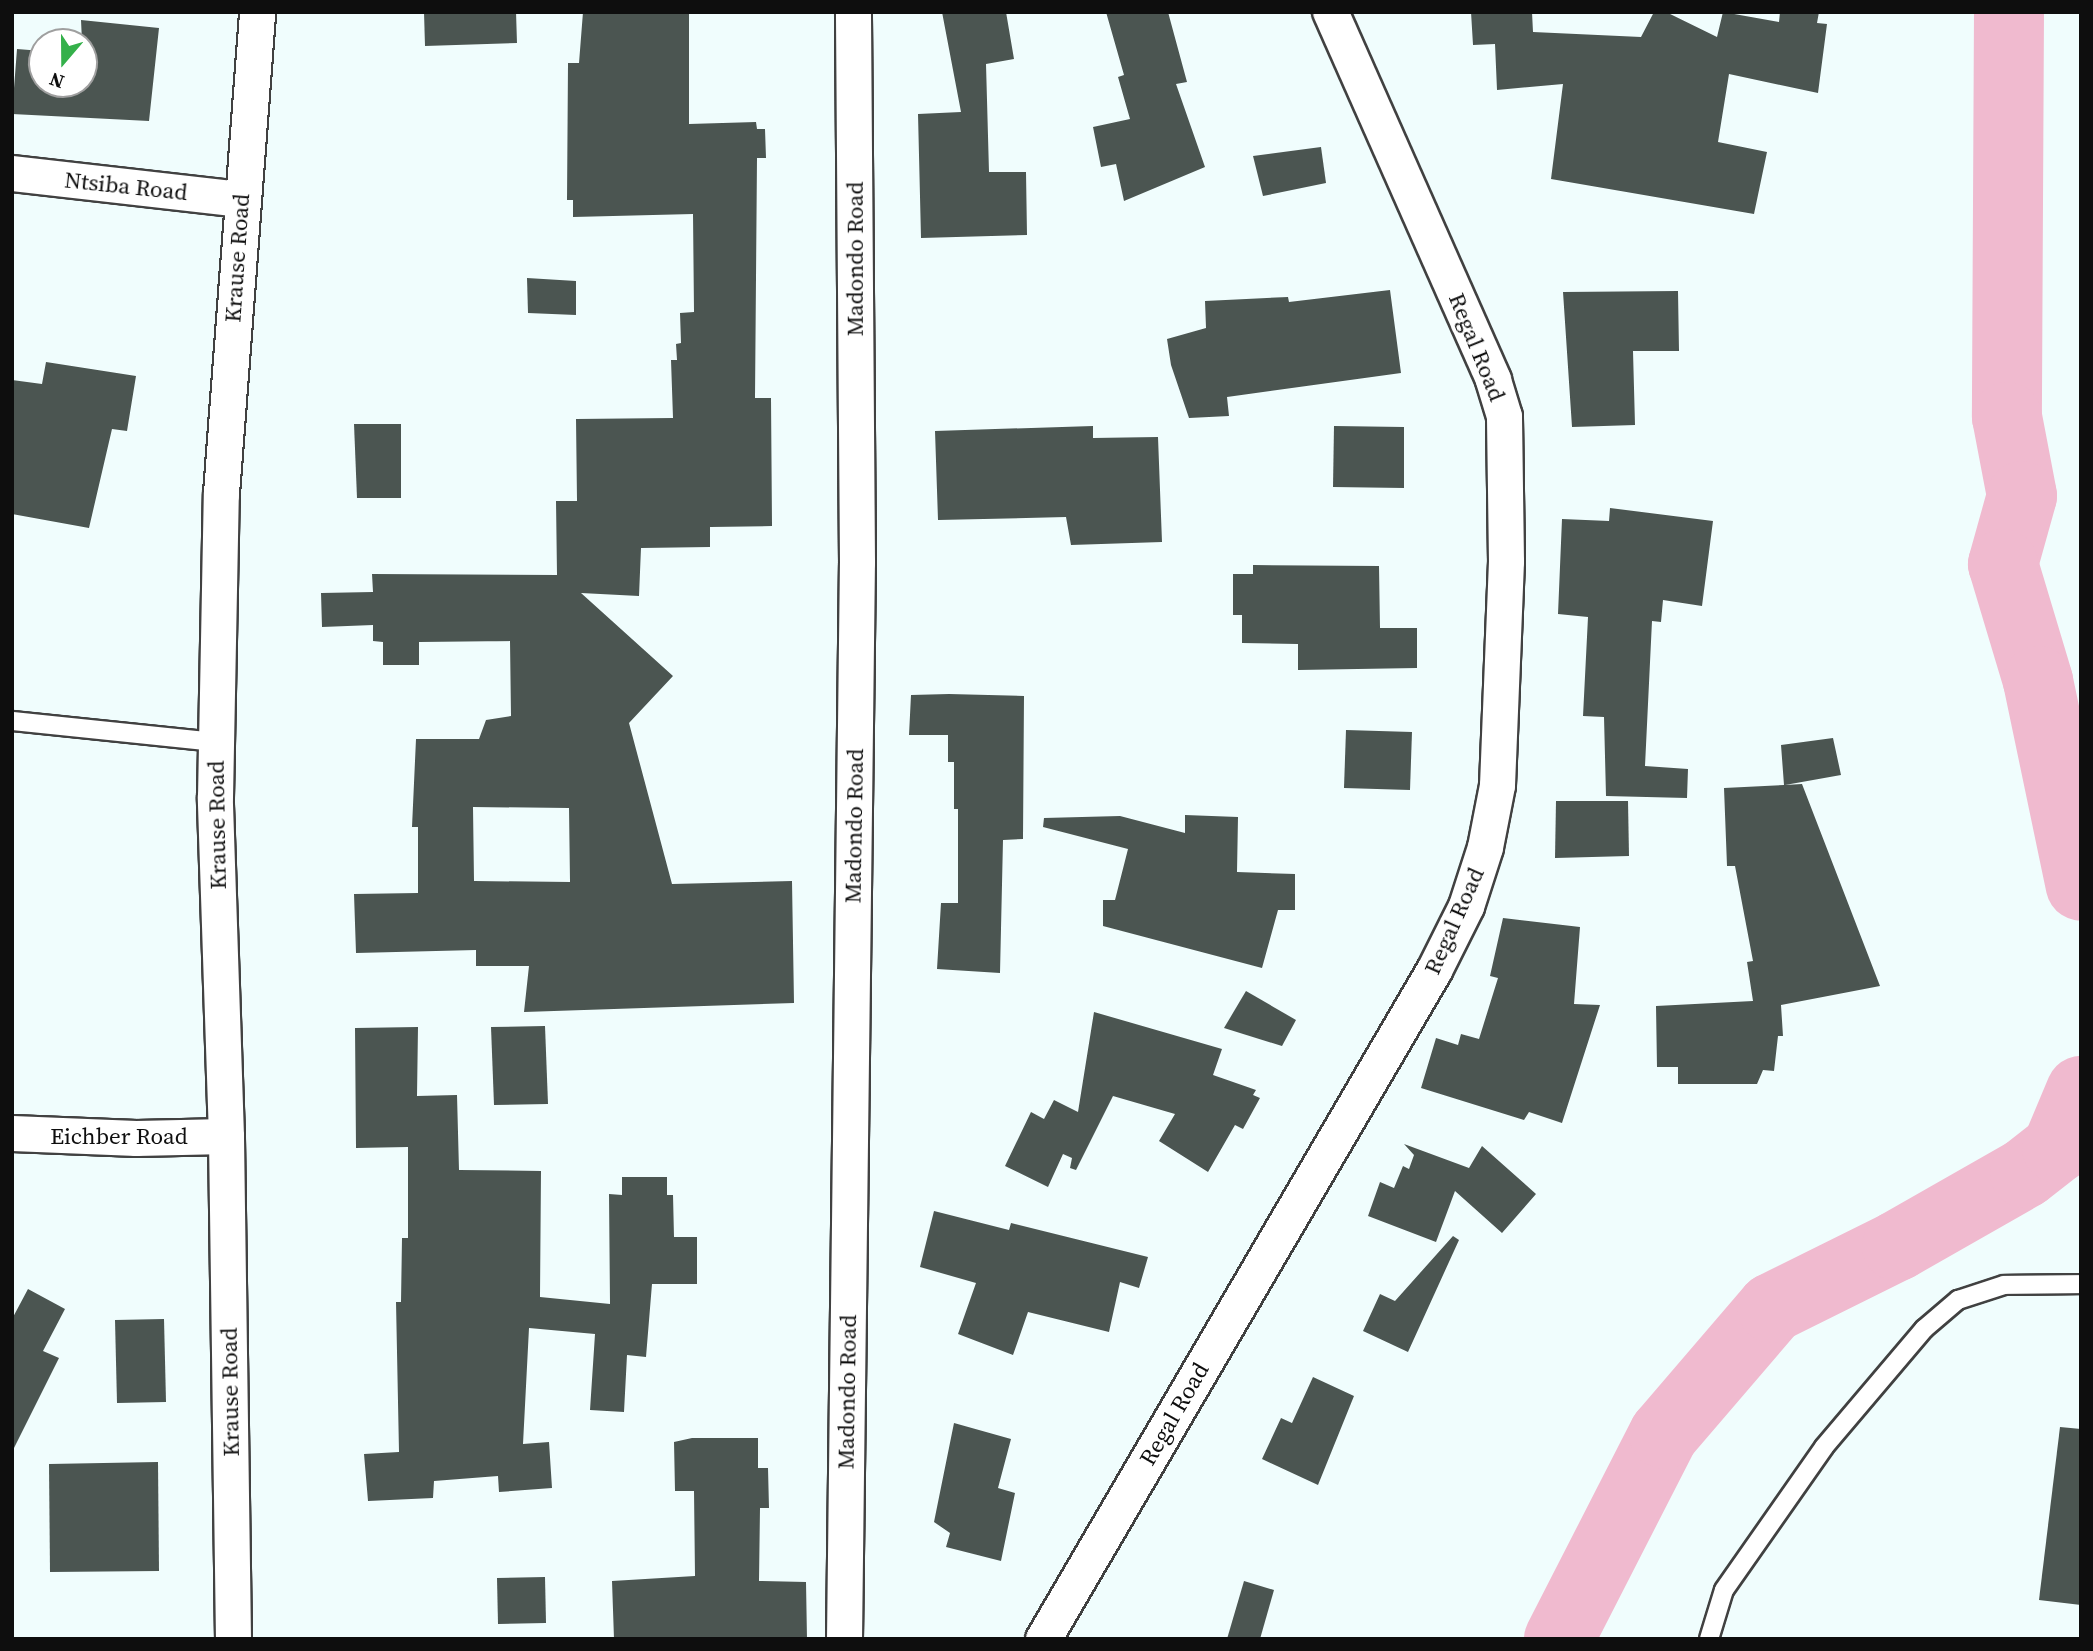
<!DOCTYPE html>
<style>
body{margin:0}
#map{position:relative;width:2093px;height:1651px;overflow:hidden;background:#f0fdfd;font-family:"Source Serif 4",serif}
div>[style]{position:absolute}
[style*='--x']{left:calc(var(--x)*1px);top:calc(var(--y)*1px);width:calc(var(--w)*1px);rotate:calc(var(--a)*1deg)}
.river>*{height:70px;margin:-35px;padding:0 35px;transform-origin:35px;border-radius:35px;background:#f0bacf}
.building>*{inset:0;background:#4b5551}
.roads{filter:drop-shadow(2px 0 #414141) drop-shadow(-2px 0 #414141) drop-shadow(0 2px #414141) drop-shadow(0 -2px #414141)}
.service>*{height:18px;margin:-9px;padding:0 9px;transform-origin:9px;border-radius:9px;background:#fff}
.minor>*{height:35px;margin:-17.5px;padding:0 17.5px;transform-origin:17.5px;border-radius:17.5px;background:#fff}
span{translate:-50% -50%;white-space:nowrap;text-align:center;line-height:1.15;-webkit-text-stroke:7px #fff;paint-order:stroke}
.street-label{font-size:23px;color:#0e0e0e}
.frame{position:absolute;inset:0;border:14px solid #0e0e0e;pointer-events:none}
.north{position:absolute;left:28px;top:28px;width:70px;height:70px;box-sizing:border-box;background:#fff;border:2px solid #9f9f9f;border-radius:50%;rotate:200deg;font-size:19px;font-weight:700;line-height:28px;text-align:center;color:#0e0e0e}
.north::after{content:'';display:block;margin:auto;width:24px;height:32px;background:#34b04a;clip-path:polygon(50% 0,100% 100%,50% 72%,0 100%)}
</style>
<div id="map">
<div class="river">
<i style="--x:2009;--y:12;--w:405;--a:90.3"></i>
<i style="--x:2007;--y:417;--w:80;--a:79.2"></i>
<i style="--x:2022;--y:496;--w:71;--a:105.6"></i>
<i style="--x:2003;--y:564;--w:122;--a:73.3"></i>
<i style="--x:2038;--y:681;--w:209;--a:78.2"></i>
<i style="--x:1559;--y:1639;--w:230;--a:-62.9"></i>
<i style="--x:1664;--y:1434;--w:166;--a:-49.4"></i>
<i style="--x:1772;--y:1308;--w:140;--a:-26.4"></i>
<i style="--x:1897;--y:1246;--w:147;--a:-29.7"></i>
<i style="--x:2025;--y:1173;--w:41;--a:-38"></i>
<i style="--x:2057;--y:1148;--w:62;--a:-67.2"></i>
</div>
<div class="building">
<i style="clip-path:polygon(424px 12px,516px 12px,517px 43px,425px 46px)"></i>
<i style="clip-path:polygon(evenodd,583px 12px,689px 12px,689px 124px,756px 122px,757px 129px,765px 129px,766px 158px,757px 158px,755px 398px,771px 398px,772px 526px,710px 527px,710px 547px,641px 548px,639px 596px,581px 593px,673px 676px,629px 723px,672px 884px,792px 881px,794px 1003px,524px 1012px,529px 966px,476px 966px,476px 950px,356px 953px,354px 894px,418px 893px,418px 827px,412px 827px,416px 739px,479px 739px,486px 720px,511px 716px,510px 641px,419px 642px,419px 665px,383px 665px,383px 642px,373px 641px,373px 625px,322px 627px,321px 593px,373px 592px,372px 574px,557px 575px,556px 501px,577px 501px,576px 419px,673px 418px,671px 360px,677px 360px,676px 344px,681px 343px,680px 313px,694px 312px,693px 214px,573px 217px,573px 200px,567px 200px,568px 63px,579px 63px,583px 12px,473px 807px,569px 808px,570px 882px,474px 881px,473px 807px)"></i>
<i style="clip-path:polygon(942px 12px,1006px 12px,1014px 59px,986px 64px,989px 172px,1026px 172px,1027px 235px,921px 238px,918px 114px,961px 112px)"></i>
<i style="clip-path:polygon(1106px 12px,1168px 12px,1187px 82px,1176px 84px,1205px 167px,1124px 201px,1116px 164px,1101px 167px,1093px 127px,1130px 119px,1118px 77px,1124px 75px)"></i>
<i style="clip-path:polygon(1471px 12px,1532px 12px,1533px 32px,1641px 37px,1654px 12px,1666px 12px,1717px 37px,1723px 12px,1779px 22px,1780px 12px,1819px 12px,1817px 23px,1827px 24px,1818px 93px,1729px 74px,1718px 142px,1767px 152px,1754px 214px,1551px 179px,1563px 84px,1497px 90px,1495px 44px,1473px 45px)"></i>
<i style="clip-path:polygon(81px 20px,159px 28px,149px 121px,12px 114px,17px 49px,42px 51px,42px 84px,84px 84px)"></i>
<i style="clip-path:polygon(1321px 147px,1326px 183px,1263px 196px,1253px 156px)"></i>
<i style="clip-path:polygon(527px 278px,576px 281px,576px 315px,528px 313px)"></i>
<i style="clip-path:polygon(1390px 290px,1401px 373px,1227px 397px,1229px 416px,1189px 418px,1171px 365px,1167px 339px,1206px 328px,1205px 301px,1288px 297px,1289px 302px)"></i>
<i style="clip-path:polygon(1678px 291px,1679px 351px,1633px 351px,1635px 425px,1572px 427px,1563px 292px)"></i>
<i style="clip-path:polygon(46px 362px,136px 376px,127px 431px,112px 429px,89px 528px,12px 514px,12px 380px,42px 384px)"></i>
<i style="clip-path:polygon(354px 424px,401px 424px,401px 498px,357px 498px)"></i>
<i style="clip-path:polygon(1093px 426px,1093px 438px,1158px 437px,1162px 542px,1071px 545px,1066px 517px,938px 520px,935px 431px)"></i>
<i style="clip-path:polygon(1334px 426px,1404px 427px,1404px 488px,1333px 487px)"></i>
<i style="clip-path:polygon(1610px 508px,1713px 521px,1702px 606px,1663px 600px,1661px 622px,1652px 621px,1645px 766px,1688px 769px,1687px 798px,1606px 796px,1604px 717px,1583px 716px,1588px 617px,1558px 614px,1562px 519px,1609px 521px)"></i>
<i style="clip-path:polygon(1253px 565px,1379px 566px,1380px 628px,1417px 628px,1417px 668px,1298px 670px,1298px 644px,1242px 643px,1242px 615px,1233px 615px,1233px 574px,1253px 574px)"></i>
<i style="clip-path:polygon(949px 694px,1024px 696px,1023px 839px,1003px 840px,1000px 973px,937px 969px,941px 903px,958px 903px,958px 809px,954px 809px,954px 762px,948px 762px,948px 735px,909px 735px,911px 695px)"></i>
<i style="clip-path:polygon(1346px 730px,1412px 732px,1410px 790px,1344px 788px)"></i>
<i style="clip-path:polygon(1833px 738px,1841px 775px,1785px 785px,1802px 784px,1880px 986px,1781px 1005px,1783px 1036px,1778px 1036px,1774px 1071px,1763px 1070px,1757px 1084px,1678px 1084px,1678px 1067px,1657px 1067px,1656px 1006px,1753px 1001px,1747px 962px,1753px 961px,1735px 866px,1727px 866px,1724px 788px,1784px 785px,1781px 745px)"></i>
<i style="clip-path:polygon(1556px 801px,1628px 801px,1629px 856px,1555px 858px)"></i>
<i style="clip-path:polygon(1185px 815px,1238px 817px,1237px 872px,1295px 874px,1295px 910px,1278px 910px,1262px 968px,1103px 926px,1103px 900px,1115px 900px,1128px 849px,1043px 827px,1044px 818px,1120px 816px,1185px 833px)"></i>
<i style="clip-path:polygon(1503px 918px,1580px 927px,1574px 1004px,1600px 1005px,1562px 1123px,1529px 1112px,1524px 1120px,1421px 1088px,1436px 1038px,1458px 1045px,1461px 1034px,1479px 1039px,1498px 978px,1490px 976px)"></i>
<i style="clip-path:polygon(1246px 991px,1296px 1020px,1282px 1046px,1224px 1028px)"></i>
<i style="clip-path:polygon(1094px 1012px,1222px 1049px,1213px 1075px,1256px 1090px,1253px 1095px,1260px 1098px,1243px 1129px,1235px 1125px,1208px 1172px,1159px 1141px,1175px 1114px,1113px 1096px,1076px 1170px,1070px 1168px,1072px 1158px,1063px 1154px,1048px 1187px,1005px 1166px,1031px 1112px,1044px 1119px,1054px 1100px,1078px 1112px)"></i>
<i style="clip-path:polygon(545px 1026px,548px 1104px,494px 1105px,491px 1027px)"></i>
<i style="clip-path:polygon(418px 1027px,417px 1096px,457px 1095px,459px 1170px,541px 1171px,540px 1297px,610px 1304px,609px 1194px,622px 1195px,622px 1177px,667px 1177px,667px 1195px,673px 1195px,674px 1237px,697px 1237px,697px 1284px,652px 1284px,646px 1357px,627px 1355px,624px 1412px,590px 1410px,595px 1334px,529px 1328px,523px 1444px,549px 1442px,552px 1488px,499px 1492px,498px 1476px,434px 1481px,433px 1498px,368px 1501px,364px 1454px,399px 1452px,396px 1302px,401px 1302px,402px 1238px,408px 1238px,408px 1147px,356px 1148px,355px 1028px)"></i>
<i style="clip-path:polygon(1404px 1144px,1469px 1168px,1482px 1146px,1536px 1194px,1502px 1233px,1455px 1191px,1436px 1242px,1368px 1216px,1380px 1182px,1394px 1188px,1403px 1166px,1409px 1169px,1414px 1155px)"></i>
<i style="clip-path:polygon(934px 1211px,1009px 1230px,1011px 1223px,1148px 1257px,1139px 1288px,1120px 1282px,1109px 1332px,1028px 1312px,1013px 1355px,958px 1334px,976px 1283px,920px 1267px)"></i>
<i style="clip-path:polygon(1453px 1236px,1459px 1240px,1408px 1352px,1363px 1331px,1380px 1294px,1395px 1301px)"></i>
<i style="clip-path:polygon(28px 1289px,65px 1309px,43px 1351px,59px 1358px,12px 1452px,12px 1319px)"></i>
<i style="clip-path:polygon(164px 1319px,166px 1402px,117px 1403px,115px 1320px)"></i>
<i style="clip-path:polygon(1313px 1377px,1354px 1396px,1318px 1485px,1262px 1459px,1281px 1418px,1292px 1423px)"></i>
<i style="clip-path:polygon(954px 1423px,1011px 1439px,998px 1488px,1015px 1493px,1001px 1561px,946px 1547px,950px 1533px,934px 1522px)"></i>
<i style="clip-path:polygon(2060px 1427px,2081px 1429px,2081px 1605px,2039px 1600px)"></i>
<i style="clip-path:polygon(692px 1438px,758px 1438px,758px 1468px,768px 1468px,769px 1508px,760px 1508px,759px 1581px,806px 1582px,807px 1639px,614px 1639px,612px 1581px,695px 1576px,694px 1491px,675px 1491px,674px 1442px)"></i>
<i style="clip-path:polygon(158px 1462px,159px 1571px,50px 1572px,49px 1464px)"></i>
<i style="clip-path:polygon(545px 1577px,546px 1623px,498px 1624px,497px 1578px)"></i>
<i style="clip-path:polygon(1244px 1581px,1274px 1590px,1260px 1639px,1227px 1639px)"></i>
</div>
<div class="roads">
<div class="service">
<i style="--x:12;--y:721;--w:205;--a:5.9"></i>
<i style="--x:1709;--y:1639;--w:51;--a:-73"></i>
<i style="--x:1724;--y:1590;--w:174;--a:-55"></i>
<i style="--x:1824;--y:1447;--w:155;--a:-49.7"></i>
<i style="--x:1924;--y:1329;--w:45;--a:-40.5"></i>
<i style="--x:1958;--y:1300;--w:48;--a:-18.1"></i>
<i style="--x:2004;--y:1285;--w:77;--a:-0.7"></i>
</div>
<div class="minor">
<i style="--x:12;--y:173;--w:229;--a:6.5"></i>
<i style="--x:12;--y:1133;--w:124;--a:2.3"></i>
<i style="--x:136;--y:1138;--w:90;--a:-1.3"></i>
<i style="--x:233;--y:1639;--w:503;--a:-90.8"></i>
<i style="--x:226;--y:1136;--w:339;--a:-91.9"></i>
<i style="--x:215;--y:797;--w:304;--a:-88.9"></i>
<i style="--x:221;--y:493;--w:482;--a:-85.7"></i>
<i style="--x:844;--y:1639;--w:1077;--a:-89.31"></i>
<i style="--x:857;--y:562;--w:550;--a:-90.42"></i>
<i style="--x:1043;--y:1639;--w:775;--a:-59.7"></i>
<i style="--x:1434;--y:970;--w:72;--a:-63.4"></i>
<i style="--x:1466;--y:906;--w:62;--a:-72.1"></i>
<i style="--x:1485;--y:847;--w:63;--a:-79"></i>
<i style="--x:1497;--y:785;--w:224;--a:-87.7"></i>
<i style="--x:1506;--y:561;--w:145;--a:-90.8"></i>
<i style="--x:1504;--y:416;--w:39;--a:-107"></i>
<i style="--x:1493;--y:379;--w:402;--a:-113.9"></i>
</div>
</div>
<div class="street-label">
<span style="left:126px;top:186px;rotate:6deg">Ntsiba Road</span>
<span style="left:237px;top:258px;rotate:-86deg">Krause Road</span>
<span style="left:855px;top:259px;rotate:-90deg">Madondo Road</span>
<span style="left:1477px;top:347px;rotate:68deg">Regal Road</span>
<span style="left:217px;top:825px;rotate:-91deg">Krause Road</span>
<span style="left:854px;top:826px;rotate:-89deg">Madondo Road</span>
<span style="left:1454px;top:921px;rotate:-66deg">Regal Road</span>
<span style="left:119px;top:1136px">Eichber Road</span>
<span style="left:230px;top:1392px;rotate:-91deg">Krause Road</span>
<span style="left:847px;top:1392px;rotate:-89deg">Madondo Road</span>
<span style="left:1174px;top:1414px;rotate:-60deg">Regal Road</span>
</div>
<div class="frame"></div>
<div class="north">N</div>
</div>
